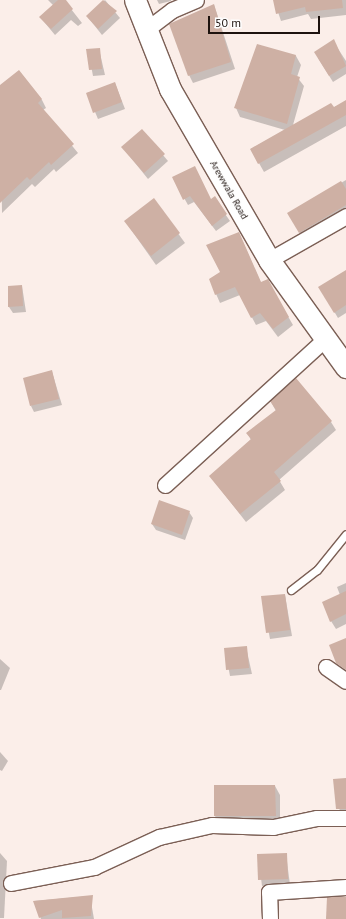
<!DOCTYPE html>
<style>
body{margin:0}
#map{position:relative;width:346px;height:919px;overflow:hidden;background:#fbeee9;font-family:"PT Sans",sans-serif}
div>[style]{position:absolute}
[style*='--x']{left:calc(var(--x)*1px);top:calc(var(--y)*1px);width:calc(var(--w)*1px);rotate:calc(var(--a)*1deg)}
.shadow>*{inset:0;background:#0003}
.building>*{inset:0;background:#ceb0a4}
.roads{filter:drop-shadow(1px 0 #7b5f55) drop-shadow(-1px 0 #7b5f55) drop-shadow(0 1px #7b5f55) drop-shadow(0 -1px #7b5f55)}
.lane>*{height:7px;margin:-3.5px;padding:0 3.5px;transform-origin:3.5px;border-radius:3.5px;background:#fff}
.street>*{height:15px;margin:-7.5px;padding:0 7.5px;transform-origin:7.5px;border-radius:7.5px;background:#fff}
.secondary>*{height:21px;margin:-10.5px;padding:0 10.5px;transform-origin:10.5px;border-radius:10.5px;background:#fff}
span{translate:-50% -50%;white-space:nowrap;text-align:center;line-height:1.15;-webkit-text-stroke:3.5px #fefefe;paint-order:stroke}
.street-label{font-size:10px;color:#1d120e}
.scale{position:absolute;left:208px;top:16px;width:112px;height:18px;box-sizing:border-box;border:2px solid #1d120e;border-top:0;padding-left:5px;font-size:12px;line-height:14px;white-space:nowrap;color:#1d120e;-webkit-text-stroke:3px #fefefe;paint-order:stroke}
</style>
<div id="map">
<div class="shadow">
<i style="clip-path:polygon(48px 0,64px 0,82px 23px,78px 26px,71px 20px,55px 35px,40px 17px,53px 5px)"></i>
<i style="clip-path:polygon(105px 0,120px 18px,102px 35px,87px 16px)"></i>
<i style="clip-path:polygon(157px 0,171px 0,171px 1px,159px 4px)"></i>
<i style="clip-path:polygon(274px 0,346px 0,346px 15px,311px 19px,308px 14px,281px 21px)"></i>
<i style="clip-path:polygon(214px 5px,235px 69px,193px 83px,189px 75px)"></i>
<i style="clip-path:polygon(333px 41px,346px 61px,346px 74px,333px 82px,318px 58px)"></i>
<i style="clip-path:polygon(258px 46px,296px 56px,301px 65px,297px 77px,304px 86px,293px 125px,346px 102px,346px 126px,264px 172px,251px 149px,285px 130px,240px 117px,236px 108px)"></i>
<i style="clip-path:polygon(99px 49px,105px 75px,93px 76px,88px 50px)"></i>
<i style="clip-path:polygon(19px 71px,42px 100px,46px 108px,43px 110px,78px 153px,56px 172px,54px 169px,35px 187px,32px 184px,2px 213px,0 86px)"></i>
<i style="clip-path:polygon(115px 83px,125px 109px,98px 119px,87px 93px)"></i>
<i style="clip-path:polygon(142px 130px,168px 161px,148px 179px,123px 148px)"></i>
<i style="clip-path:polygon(173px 178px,211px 200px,214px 198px,230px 221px,216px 231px,194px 202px,188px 205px)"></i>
<i style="clip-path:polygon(346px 180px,346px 216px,304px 240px,289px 213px)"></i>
<i style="clip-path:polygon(154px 200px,185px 243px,156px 265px,125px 221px)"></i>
<i style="clip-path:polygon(239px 233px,261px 283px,267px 280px,293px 325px,278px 337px,266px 321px,256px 325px,240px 295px,220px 303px,210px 280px,221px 273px)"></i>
<i style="clip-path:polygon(346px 276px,346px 313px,338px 318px,320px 288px)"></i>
<i style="clip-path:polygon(22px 286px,26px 312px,13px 313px,9px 307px)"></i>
<i style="clip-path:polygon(52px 372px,62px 405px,34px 412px,31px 406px)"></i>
<i style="clip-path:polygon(271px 402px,331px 422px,336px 430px,279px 480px,285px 490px,246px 522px,210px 476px,251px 440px,248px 434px,276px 411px)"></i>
<i style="clip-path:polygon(189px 512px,193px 518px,185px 540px,156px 530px,152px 524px)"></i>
<i style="clip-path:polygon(346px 583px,346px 624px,336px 629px,331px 621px,340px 595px,337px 587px)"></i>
<i style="clip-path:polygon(285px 595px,292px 636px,270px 639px,262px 597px)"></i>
<i style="clip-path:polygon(246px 647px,252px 674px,230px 676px,225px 649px)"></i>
<i style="clip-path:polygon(0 659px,10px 668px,1px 690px,0 690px)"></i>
<i style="clip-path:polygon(0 752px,8px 761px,2px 771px,0 770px)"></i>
<i style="clip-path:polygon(346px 779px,346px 813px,342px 814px,337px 805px)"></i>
<i style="clip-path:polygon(275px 786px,280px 795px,280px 825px,220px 825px,215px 816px)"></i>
<i style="clip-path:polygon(0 853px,7px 861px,4px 918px,0 918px)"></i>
<i style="clip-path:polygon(286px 854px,290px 885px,262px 886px,258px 855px)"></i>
<i style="clip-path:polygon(90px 896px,94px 919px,41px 919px,34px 901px)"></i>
</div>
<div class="building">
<i style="clip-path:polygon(58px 0,66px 0,73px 9px,51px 29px,39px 17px)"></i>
<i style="clip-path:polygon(103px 0,117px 11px,98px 29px,86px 16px)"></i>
<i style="clip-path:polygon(273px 0,342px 0,343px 8px,306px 12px,305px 7px,276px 14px)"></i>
<i style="clip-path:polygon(214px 4px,231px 62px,188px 76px,169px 24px)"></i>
<i style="clip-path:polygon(334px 39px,346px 66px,329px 76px,314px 52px)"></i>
<i style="clip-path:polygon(257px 44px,296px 55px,291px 74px,300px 77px,287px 124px,234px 108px)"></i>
<i style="clip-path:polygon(100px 48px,102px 69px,89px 70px,86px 49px)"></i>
<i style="clip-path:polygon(19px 70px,42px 99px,38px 103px,74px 144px,51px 165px,49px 162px,30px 180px,27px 177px,0 203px,0 85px)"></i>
<i style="clip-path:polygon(115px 82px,122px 102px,93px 113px,86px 93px)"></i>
<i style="clip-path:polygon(346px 100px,346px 115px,258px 164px,250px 149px,331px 103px,334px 107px)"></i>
<i style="clip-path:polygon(142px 129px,165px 154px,144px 173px,121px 147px)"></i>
<i style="clip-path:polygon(195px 166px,211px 199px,215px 196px,227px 214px,212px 226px,190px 196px,183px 200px,172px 177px)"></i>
<i style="clip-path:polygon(341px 181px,346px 189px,346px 205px,299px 233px,287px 213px)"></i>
<i style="clip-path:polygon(154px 198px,180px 233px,151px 256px,124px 221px)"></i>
<i style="clip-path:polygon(239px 232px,261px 282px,268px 279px,289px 317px,273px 329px,260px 313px,251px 318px,235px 287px,215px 295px,209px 279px,220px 272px,206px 245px)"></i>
<i style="clip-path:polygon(346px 270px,346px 305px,334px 313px,318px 287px)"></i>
<i style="clip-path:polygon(22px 285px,23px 306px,8px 307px,8px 286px)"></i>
<i style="clip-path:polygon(52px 370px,59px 399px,30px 406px,23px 378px)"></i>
<i style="clip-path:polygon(296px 378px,332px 421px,274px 472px,281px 481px,240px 514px,209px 476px,251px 439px,246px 433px,276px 410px,270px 401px)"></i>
<i style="clip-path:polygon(159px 500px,190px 511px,182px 535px,151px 524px)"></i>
<i style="clip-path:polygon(346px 591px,346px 614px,330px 622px,322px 602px)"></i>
<i style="clip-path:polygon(285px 594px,290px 630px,266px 633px,261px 596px)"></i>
<i style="clip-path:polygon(346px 638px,346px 670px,336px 663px,329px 645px)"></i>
<i style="clip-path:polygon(247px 646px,249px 668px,226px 670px,224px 648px)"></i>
<i style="clip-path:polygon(346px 778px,346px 809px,336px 809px,333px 779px)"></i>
<i style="clip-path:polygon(214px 785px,275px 785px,276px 816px,214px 816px)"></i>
<i style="clip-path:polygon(287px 853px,288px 879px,258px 880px,257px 854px)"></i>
<i style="clip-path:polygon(93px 895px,91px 916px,62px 918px,62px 910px,39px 918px,33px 901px)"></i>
<i style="clip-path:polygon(327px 897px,346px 897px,346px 919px,326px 919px)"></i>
</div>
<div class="roads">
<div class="lane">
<i style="--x:291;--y:590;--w:33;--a:-38"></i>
<i style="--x:317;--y:570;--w:46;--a:-51.1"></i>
</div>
<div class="street">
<i style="--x:147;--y:29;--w:31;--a:-37"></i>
<i style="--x:172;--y:10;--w:26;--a:-23"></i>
<i style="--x:269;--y:260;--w:89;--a:-29.7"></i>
<i style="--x:165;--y:485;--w:217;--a:-42.4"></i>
<i style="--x:326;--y:667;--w:24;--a:35"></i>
<i style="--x:11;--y:883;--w:85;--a:-10.9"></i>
<i style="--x:94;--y:867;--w:72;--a:-24.8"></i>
<i style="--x:159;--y:837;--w:54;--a:-12.8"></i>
<i style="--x:212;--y:825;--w:61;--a:1.9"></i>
<i style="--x:273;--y:827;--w:45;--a:-11.6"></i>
<i style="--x:317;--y:818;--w:29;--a:0"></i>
<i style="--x:270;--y:919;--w:27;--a:-92"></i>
<i style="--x:269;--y:892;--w:77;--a:-3.7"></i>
</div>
<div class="secondary">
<i style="--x:135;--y:0;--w:96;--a:68.5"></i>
<i style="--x:170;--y:89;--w:198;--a:59.9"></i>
<i style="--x:269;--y:260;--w:132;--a:54.3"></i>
</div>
</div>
<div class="street-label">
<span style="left:229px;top:190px;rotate:60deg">Arewwala Road</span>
</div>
<div class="scale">50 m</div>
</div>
